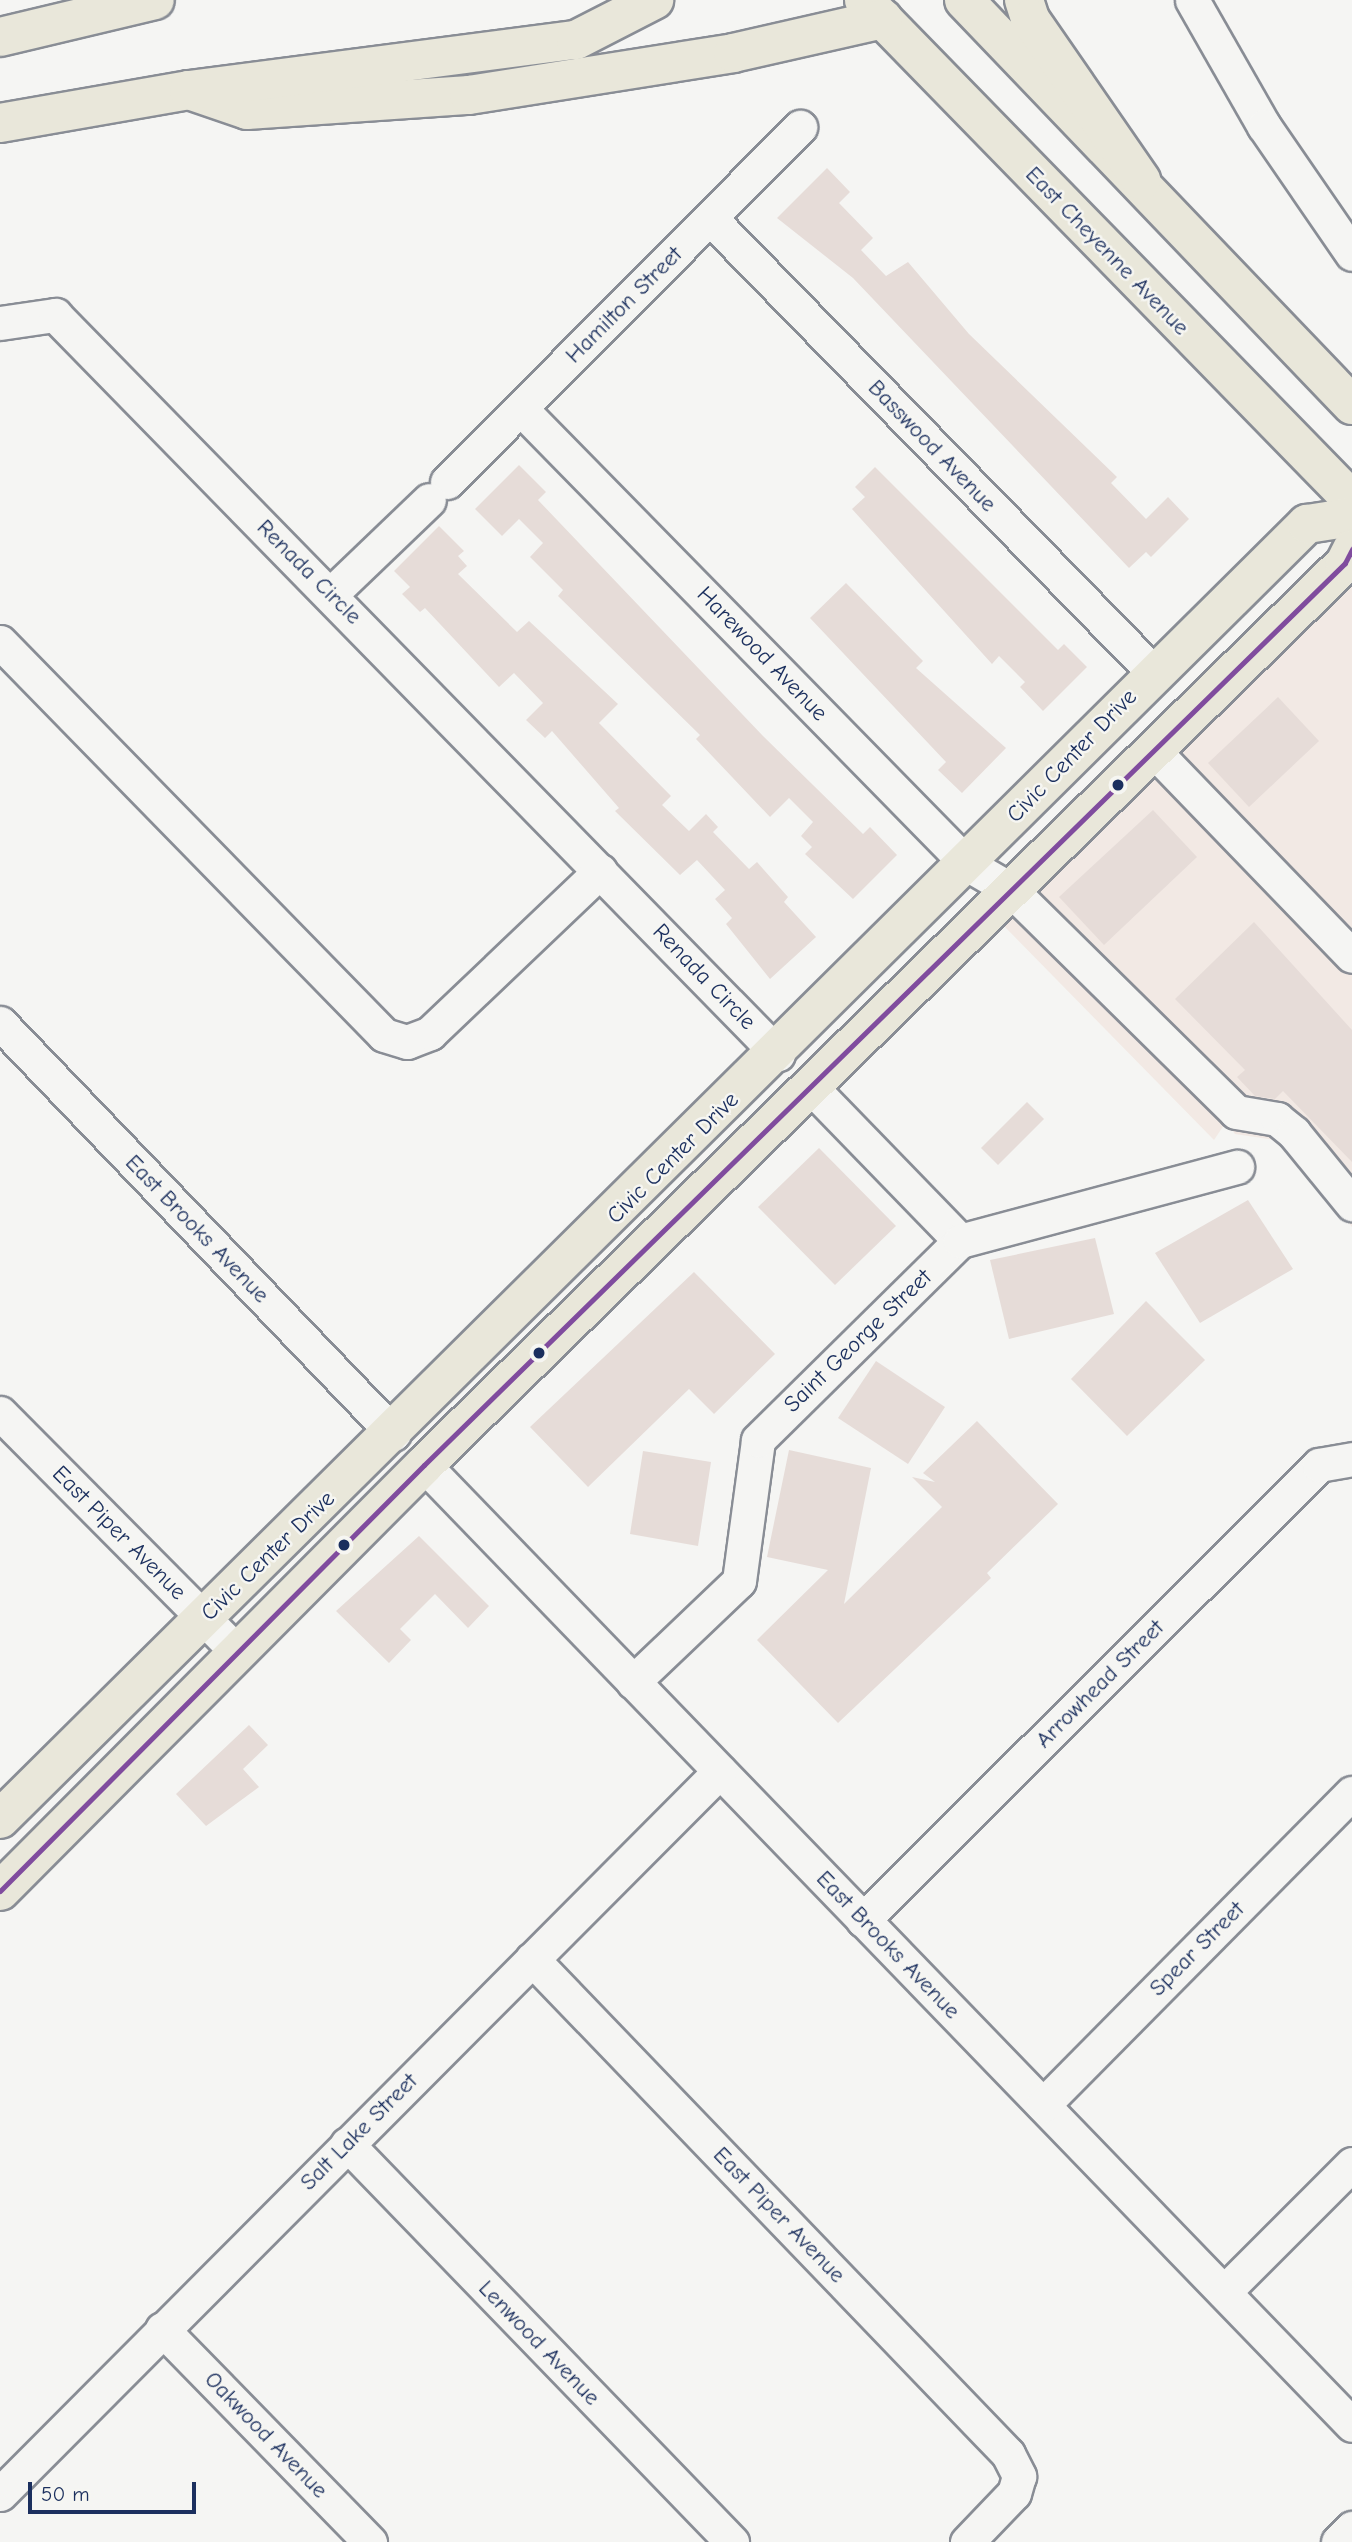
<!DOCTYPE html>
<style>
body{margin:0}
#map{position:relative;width:1352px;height:2542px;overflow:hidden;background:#f5f5f3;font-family:"Comic Neue",sans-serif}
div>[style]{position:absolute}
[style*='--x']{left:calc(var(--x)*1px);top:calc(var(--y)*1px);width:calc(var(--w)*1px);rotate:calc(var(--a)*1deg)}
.built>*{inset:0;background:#f2e9e4}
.building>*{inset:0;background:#e6dcd8}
.roads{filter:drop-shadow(2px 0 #898d95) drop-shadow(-2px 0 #898d95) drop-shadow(0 2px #898d95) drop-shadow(0 -2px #898d95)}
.minor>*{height:33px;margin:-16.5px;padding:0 16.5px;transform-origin:16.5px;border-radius:16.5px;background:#f5f5f3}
.major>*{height:38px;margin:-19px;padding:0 19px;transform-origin:19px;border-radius:19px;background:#e9e7da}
.highway>*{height:38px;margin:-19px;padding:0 19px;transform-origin:19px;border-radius:19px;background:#e9e7da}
.bus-1>*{height:5px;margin:-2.5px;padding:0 2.5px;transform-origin:2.5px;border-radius:2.5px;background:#804c9e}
.dots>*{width:19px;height:19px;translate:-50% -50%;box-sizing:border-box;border:4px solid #f6f6f2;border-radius:50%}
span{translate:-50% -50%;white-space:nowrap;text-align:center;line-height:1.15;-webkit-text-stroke:5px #f6f6f2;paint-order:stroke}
.street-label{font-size:23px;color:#1b2f5e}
.scale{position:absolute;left:28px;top:2482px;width:168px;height:32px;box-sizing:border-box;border:4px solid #1b2f5e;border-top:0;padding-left:9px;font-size:21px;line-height:24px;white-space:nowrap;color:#1b2f5e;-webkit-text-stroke:5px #f6f6f2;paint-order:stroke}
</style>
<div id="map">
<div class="built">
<i style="clip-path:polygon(1352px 579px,1352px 1227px,1275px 1140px,1235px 1134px,1226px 1122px,1214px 1140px,1002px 924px)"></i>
</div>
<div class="building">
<i style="clip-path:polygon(827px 168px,850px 192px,839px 203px,873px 238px,861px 250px,886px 276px,908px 262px,969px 334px,1117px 477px,1111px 483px,1146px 519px,1168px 497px,1189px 519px,1151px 557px,1146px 552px,1129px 568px,853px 278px,777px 218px)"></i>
<i style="clip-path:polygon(519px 465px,546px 492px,538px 500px,763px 736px,863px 834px,870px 827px,897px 855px,853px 899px,805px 854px,812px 847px,801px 836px,813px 822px,789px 798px,770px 817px,696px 739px,700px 735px,558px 596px,563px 590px,530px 557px,543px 543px,519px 519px,502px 536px,475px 509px)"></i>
<i style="clip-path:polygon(875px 467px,1058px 650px,1064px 644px,1087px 667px,1043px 711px,1020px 687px,1025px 682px,999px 656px,992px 664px,852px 509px,865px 497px,855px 487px)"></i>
<i style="clip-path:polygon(439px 526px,464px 551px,458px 556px,467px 566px,458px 574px,517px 632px,529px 621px,618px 704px,599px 723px,671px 796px,662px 805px,689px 831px,706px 814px,718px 827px,713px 832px,749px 869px,757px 862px,788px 897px,784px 902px,816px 937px,770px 979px,726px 924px,732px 918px,715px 899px,725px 890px,697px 860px,680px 875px,615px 811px,619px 808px,552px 731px,545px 738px,526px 720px,543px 703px,514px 673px,499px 687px,425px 608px,420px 612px,402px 594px,410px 587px,394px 571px)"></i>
<i style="clip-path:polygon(846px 583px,923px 661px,916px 668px,1006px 748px,962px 793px,938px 770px,946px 762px,810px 618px)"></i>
<i style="clip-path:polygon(1278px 697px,1319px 741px,1249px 807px,1208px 763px)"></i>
<i style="clip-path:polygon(1153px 810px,1197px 857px,1104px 945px,1059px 897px)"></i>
<i style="clip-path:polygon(1254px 922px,1352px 1030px,1352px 1162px,1283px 1091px,1275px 1099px,1255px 1096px,1237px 1077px,1245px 1070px,1175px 999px)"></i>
<i style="clip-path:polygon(1027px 1102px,1044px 1119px,998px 1165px,981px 1148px)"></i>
<i style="clip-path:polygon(819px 1148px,896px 1226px,835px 1285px,758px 1207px)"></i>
<i style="clip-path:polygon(1248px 1200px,1293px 1269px,1200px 1323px,1155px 1253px)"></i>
<i style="clip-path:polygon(1095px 1238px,1114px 1314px,1009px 1339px,990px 1260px)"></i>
<i style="clip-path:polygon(694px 1272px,775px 1354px,714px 1414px,689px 1389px,588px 1487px,530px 1427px)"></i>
<i style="clip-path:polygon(1146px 1301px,1205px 1360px,1127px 1436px,1071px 1379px)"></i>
<i style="clip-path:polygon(876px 1361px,945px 1407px,908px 1464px,838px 1418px)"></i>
<i style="clip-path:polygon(977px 1421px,1058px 1504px,987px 1573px,991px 1578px,838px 1723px,757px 1640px,828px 1570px,767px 1557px,789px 1450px,871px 1468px,844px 1604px,942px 1507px,912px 1477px,935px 1482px,923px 1473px)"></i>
<i style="clip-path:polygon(643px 1451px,711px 1462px,698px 1546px,630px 1534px)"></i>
<i style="clip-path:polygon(419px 1536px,489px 1606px,468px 1628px,435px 1594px,400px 1629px,411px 1640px,389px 1663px,336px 1611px)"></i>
<i style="clip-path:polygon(249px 1725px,268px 1745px,243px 1769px,259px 1787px,206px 1826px,176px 1794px)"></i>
</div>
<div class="roads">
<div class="minor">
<i style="--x:1192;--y:0;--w:145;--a:60.3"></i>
<i style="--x:1264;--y:126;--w:155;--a:55.5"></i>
<i style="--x:711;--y:219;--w:634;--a:45.7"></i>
<i style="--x:0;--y:323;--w:56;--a:-8.3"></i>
<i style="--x:55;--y:315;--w:1034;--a:45.63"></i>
<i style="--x:521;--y:409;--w:637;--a:45.57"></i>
<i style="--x:967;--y:864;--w:50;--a:30.2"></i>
<i style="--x:1010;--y:889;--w:317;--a:44.6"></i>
<i style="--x:1236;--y:1112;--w:42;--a:9.7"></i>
<i style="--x:1277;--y:1119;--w:22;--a:39"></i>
<i style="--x:1294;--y:1133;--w:92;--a:50.8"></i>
<i style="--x:447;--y:482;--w:501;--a:-45.16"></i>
<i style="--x:332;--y:593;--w:134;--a:-43.8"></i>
<i style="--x:0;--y:642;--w:549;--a:45.66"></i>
<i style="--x:384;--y:1035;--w:24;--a:17"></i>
<i style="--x:407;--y:1042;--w:25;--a:-21"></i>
<i style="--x:430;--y:1033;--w:235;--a:-43.6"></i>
<i style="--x:1153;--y:750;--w:286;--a:46"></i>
<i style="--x:0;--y:1023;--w:569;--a:46.21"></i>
<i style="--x:811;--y:1087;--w:214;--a:45.9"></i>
<i style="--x:0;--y:1413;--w:338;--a:45.2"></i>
<i style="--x:424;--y:1465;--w:1335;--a:45.97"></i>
<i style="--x:633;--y:1682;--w:146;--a:-43.6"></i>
<i style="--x:739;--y:1581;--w:142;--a:-82.3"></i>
<i style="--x:758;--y:1440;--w:284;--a:-44.6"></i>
<i style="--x:960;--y:1241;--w:287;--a:-15"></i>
<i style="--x:863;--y:1920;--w:644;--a:-44.94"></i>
<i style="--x:1319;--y:1465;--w:34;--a:-10"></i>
<i style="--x:532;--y:1959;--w:687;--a:46.12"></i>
<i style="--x:1008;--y:2454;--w:25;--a:63"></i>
<i style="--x:1019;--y:2476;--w:18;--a:106"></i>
<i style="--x:1014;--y:2493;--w:68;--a:133.8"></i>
<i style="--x:1043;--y:2105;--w:439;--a:-45.3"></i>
<i style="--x:347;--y:2144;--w:554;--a:45.95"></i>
<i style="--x:1224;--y:2292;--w:181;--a:-45"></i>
<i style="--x:162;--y:2329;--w:298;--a:45.7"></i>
<i style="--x:0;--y:2494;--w:1020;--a:-45.12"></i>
<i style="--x:1338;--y:2542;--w:20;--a:-45"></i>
</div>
<div class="major">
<i style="--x:864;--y:0;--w:699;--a:45.7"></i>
<i style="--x:964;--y:0;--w:561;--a:46.23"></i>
<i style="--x:0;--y:1819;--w:1840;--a:-44.74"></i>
<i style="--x:1307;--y:524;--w:46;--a:-8.8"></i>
<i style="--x:0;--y:1891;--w:601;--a:-45.13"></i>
<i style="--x:424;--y:1465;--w:1289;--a:-44.4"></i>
<i style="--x:1345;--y:563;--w:16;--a:-63"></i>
</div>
<div class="highway">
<i style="--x:1024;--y:0;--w:20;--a:72"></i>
<i style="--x:1030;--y:19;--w:196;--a:55.4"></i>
<i style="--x:0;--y:37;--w:159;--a:-13.4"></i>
<i style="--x:189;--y:90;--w:61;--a:19"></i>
<i style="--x:247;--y:110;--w:223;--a:-3.9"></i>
<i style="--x:469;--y:95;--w:267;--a:-9"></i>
<i style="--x:733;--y:53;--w:154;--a:-12.8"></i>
<i style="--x:0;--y:123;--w:192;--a:-9.9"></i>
<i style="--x:189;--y:90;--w:390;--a:-7.4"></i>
<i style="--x:576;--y:40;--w:88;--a:-27.1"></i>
</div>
</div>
<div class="bus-1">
<i style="--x:0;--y:1891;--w:601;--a:-45.13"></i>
<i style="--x:424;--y:1465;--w:1289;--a:-44.4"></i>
<i style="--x:1345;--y:563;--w:16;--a:-63"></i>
</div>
<div class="dots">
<i style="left:1118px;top:785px;background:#1b2f5e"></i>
<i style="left:539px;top:1353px;background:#1b2f5e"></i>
<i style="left:344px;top:1545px;background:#1b2f5e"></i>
</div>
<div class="street-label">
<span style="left:1107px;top:251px;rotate:46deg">East Cheyenne Avenue</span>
<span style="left:624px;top:305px;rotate:-45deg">Hamilton Street</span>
<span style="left:932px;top:446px;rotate:46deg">Basswood Avenue</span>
<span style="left:309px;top:572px;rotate:45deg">Renada Circle</span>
<span style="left:762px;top:654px;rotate:46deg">Harewood Avenue</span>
<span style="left:1072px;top:756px;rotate:-46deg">Civic Center Drive</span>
<span style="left:704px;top:977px;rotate:46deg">Renada Circle</span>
<span style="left:673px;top:1158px;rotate:-45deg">Civic Center Drive</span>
<span style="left:197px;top:1229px;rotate:46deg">East Brooks Avenue</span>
<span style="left:858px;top:1341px;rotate:-44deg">Saint George Street</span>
<span style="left:119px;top:1533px;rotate:45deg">East Piper Avenue</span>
<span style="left:268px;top:1556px;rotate:-44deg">Civic Center Drive</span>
<span style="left:1100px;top:1684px;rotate:-45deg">Arrowhead Street</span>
<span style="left:888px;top:1945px;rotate:46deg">East Brooks Avenue</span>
<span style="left:1197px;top:1949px;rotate:-45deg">Spear Street</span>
<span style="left:359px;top:2132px;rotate:-45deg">Salt Lake Street</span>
<span style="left:779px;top:2215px;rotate:46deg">East Piper Avenue</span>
<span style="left:539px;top:2343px;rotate:46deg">Lenwood Avenue</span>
<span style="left:266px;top:2435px;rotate:46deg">Oakwood Avenue</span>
</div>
<div class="scale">50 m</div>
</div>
